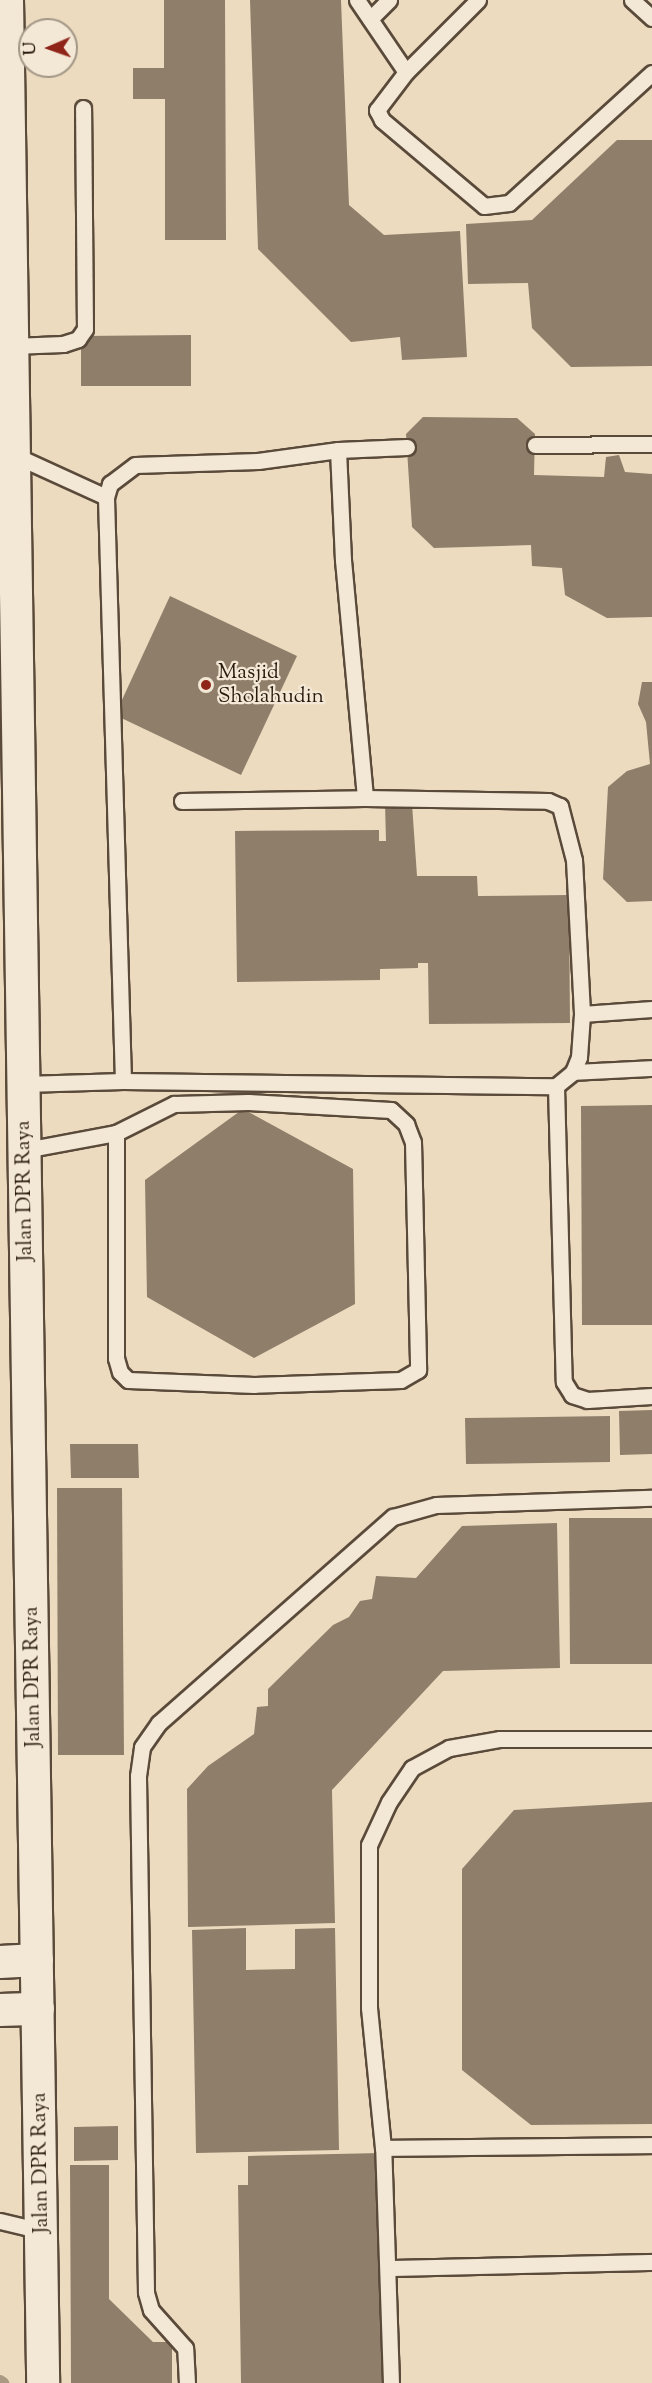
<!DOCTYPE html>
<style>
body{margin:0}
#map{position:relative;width:652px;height:2383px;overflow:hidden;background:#eddbc0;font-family:"Sorts Mill Goudy",serif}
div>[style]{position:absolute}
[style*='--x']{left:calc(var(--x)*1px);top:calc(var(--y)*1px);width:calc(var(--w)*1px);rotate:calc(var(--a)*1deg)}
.stream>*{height:12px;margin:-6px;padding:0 6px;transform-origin:6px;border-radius:6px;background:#aa9983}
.building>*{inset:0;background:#8f7e6a}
.roads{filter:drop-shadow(2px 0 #5a4a3a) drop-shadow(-2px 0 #5a4a3a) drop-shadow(0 2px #5a4a3a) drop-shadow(0 -2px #5a4a3a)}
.lane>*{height:15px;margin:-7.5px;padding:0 7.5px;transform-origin:7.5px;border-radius:7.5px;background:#f3e8d6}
.street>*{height:32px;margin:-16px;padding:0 16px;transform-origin:16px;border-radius:16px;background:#f3e8d6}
.dots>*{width:16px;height:16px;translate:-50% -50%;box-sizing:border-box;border:3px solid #f3e8d6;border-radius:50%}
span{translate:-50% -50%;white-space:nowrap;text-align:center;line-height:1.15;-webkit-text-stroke:4.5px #f3e8d6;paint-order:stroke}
.poi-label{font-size:21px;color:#291a0d}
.left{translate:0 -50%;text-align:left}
.street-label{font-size:21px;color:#291a0d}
.north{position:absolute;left:18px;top:18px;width:60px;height:60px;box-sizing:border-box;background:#f3e8d6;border:2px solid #a29686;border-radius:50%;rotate:268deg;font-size:16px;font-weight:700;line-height:24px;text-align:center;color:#291a0d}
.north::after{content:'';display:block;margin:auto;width:21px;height:27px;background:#8f2418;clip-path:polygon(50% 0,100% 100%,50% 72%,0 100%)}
</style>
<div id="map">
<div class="stream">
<i style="--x:0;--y:2381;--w:4;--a:34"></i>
</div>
<div class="building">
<i style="clip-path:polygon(164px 0,225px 0,226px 240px,165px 240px,165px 99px,133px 99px,133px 68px,164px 68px)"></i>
<i style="clip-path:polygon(250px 0,341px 0,349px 205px,384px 235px,460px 231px,467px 357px,402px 360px,400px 337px,351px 342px,258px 249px)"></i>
<i style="clip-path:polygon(617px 140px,652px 140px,652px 366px,571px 367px,532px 328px,528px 283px,468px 284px,466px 224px,532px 220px)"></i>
<i style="clip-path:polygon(191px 335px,191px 386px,81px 386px,81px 336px)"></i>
<i style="clip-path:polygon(423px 417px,517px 418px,535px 434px,534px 475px,604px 477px,606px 457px,619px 455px,625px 472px,652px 474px,652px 617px,607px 618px,565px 595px,562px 568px,532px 566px,531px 545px,434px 548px,412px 527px,406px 434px)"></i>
<i style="clip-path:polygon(170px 596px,297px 656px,241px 775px,115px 715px)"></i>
<i style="clip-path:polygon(642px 682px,652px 682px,652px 901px,627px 902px,603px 879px,608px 787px,627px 771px,650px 764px,646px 722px,638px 704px)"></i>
<i style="clip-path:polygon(385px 804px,412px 804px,417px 876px,477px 876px,478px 896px,569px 895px,570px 1023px,429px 1024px,428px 963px,418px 963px,418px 968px,380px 969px,380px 980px,237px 982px,235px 831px,379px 830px,379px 841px,386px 841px)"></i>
<i style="clip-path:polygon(652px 1105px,652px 1325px,582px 1325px,581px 1106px)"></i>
<i style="clip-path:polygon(243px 1109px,353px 1169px,355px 1304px,254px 1358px,147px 1297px,145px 1180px)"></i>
<i style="clip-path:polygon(652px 1410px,652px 1454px,620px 1455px,619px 1411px)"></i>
<i style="clip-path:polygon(610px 1416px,610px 1462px,466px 1464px,465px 1418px)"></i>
<i style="clip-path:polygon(70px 1444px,138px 1444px,139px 1478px,71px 1478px)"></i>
<i style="clip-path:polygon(57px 1488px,122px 1488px,124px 1755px,58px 1755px)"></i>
<i style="clip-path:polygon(569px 1518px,652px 1518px,652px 1664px,570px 1664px)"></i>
<i style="clip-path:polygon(557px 1523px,560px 1668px,443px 1671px,332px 1790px,335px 1923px,188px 1927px,187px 1789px,208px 1766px,254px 1734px,257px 1707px,268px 1706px,268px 1689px,333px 1625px,349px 1617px,360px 1601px,372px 1599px,376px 1576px,416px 1578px,462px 1526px)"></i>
<i style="clip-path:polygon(652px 1802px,652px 2124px,531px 2125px,462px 2070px,462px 1869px,514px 1810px)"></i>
<i style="clip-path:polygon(246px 1928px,246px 1970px,295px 1969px,295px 1929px,335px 1928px,339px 2150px,196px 2153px,192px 1930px)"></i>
<i style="clip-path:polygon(118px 2126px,118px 2160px,74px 2161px,74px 2127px)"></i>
<i style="clip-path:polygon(381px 2153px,385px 2383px,241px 2383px,238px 2185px,248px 2185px,248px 2156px)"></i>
<i style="clip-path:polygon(70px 2165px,109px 2165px,109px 2299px,153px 2342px,172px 2342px,172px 2383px,71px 2383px)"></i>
</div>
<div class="roads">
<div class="lane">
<i style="--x:357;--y:0;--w:87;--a:55.8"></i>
<i style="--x:478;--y:0;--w:102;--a:135"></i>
<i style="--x:406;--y:72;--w:48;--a:127.3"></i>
<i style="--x:377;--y:110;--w:11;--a:63"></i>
<i style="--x:382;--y:120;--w:133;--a:40.1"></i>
<i style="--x:484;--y:206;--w:25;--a:-7"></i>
<i style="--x:509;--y:203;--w:193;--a:-42.3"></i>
<i style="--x:632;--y:0;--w:27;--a:42"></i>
<i style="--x:370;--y:19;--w:27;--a:-45"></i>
<i style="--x:12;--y:346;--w:51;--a:-2.2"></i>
<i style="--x:63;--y:344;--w:16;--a:-18"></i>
<i style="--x:78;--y:339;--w:12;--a:-55"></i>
<i style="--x:85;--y:329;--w:221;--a:-90.5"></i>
<i style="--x:535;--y:445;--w:117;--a:-0.5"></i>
<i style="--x:338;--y:450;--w:110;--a:87.4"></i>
<i style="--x:343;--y:560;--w:239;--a:84.7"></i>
<i style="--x:365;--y:798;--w:183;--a:0.9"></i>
<i style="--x:548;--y:801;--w:13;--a:23"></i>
<i style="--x:560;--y:806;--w:56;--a:75.5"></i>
<i style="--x:574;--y:860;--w:154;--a:87"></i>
<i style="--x:14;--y:455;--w:101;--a:24.5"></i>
<i style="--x:182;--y:801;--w:183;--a:-0.9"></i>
<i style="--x:573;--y:1072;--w:79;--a:-2.9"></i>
<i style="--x:123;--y:1081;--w:584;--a:-91.67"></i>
<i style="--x:106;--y:497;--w:14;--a:-73"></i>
<i style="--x:110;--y:484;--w:31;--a:-37"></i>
<i style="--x:135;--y:465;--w:123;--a:-1.9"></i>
<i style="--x:258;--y:461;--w:81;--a:-7.8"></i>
<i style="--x:338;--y:450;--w:69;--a:-2.5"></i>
<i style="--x:24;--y:1084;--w:99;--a:-1.7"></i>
<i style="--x:123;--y:1081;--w:433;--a:0.7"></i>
<i style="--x:556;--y:1086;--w:22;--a:-39"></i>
<i style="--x:573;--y:1072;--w:16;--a:-68"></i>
<i style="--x:579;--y:1057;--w:43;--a:-86"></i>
<i style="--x:582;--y:1014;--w:70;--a:-4.1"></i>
<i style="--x:556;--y:1086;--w:296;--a:88.5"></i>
<i style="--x:564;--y:1382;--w:15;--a:58"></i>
<i style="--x:572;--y:1395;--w:16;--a:18"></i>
<i style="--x:587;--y:1400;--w:65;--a:-3.5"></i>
<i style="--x:25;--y:1150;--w:93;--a:-10.6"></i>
<i style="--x:116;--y:1133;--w:65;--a:-26.6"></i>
<i style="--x:174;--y:1104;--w:74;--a:-1.5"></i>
<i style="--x:248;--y:1102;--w:143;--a:3.2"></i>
<i style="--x:391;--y:1110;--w:21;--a:43"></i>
<i style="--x:406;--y:1124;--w:19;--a:69"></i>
<i style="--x:413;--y:1142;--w:228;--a:88.7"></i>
<i style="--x:418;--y:1370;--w:20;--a:150"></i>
<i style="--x:401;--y:1380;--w:147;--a:178.1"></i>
<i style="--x:254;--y:1385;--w:126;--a:-177.7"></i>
<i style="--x:128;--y:1380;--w:11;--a:-135"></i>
<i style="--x:120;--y:1372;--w:15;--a:-106"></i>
<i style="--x:116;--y:1358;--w:225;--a:-90"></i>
<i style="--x:383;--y:2148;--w:269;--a:-0.6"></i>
<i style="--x:0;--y:2221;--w:43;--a:13.4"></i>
<i style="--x:389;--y:2268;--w:263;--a:-1.3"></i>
<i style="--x:187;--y:2383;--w:35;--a:-93"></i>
<i style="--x:185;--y:2348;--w:51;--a:-131.8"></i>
<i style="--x:151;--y:2310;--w:19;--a:-106"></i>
<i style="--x:146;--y:2292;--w:516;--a:-90.89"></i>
<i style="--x:138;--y:1776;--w:29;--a:-82"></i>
<i style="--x:142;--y:1747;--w:29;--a:-55"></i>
<i style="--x:159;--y:1723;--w:312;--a:-41.4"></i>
<i style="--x:393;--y:1517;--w:45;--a:-15.6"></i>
<i style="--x:436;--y:1505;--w:216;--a:-1.9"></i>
<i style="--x:391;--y:2383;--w:235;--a:-91.9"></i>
<i style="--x:383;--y:2148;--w:141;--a:-95.7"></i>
<i style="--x:369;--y:2008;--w:163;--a:-90"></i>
<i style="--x:369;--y:1845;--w:47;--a:-65.1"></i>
<i style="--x:389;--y:1802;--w:41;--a:-55.9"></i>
<i style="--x:412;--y:1768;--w:42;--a:-28.4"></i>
<i style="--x:449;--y:1748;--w:52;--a:-10"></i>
<i style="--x:500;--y:1739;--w:152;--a:0"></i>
</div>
<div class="street">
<i style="--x:7;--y:0;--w:2383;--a:89.13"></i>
<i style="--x:0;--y:1962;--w:37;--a:-3"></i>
<i style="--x:0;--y:2010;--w:38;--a:-2"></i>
</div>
</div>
<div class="dots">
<i style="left:206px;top:685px;background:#8f2418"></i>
</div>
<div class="poi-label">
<span class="left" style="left:218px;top:685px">Masjid<br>Sholahudin</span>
</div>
<div class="street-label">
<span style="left:25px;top:1191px;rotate:-91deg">Jalan DPR Raya</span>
<span style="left:33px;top:1677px;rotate:-91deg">Jalan DPR Raya</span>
<span style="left:41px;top:2163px;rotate:-91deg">Jalan DPR Raya</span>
</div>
<div class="north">U</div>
</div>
